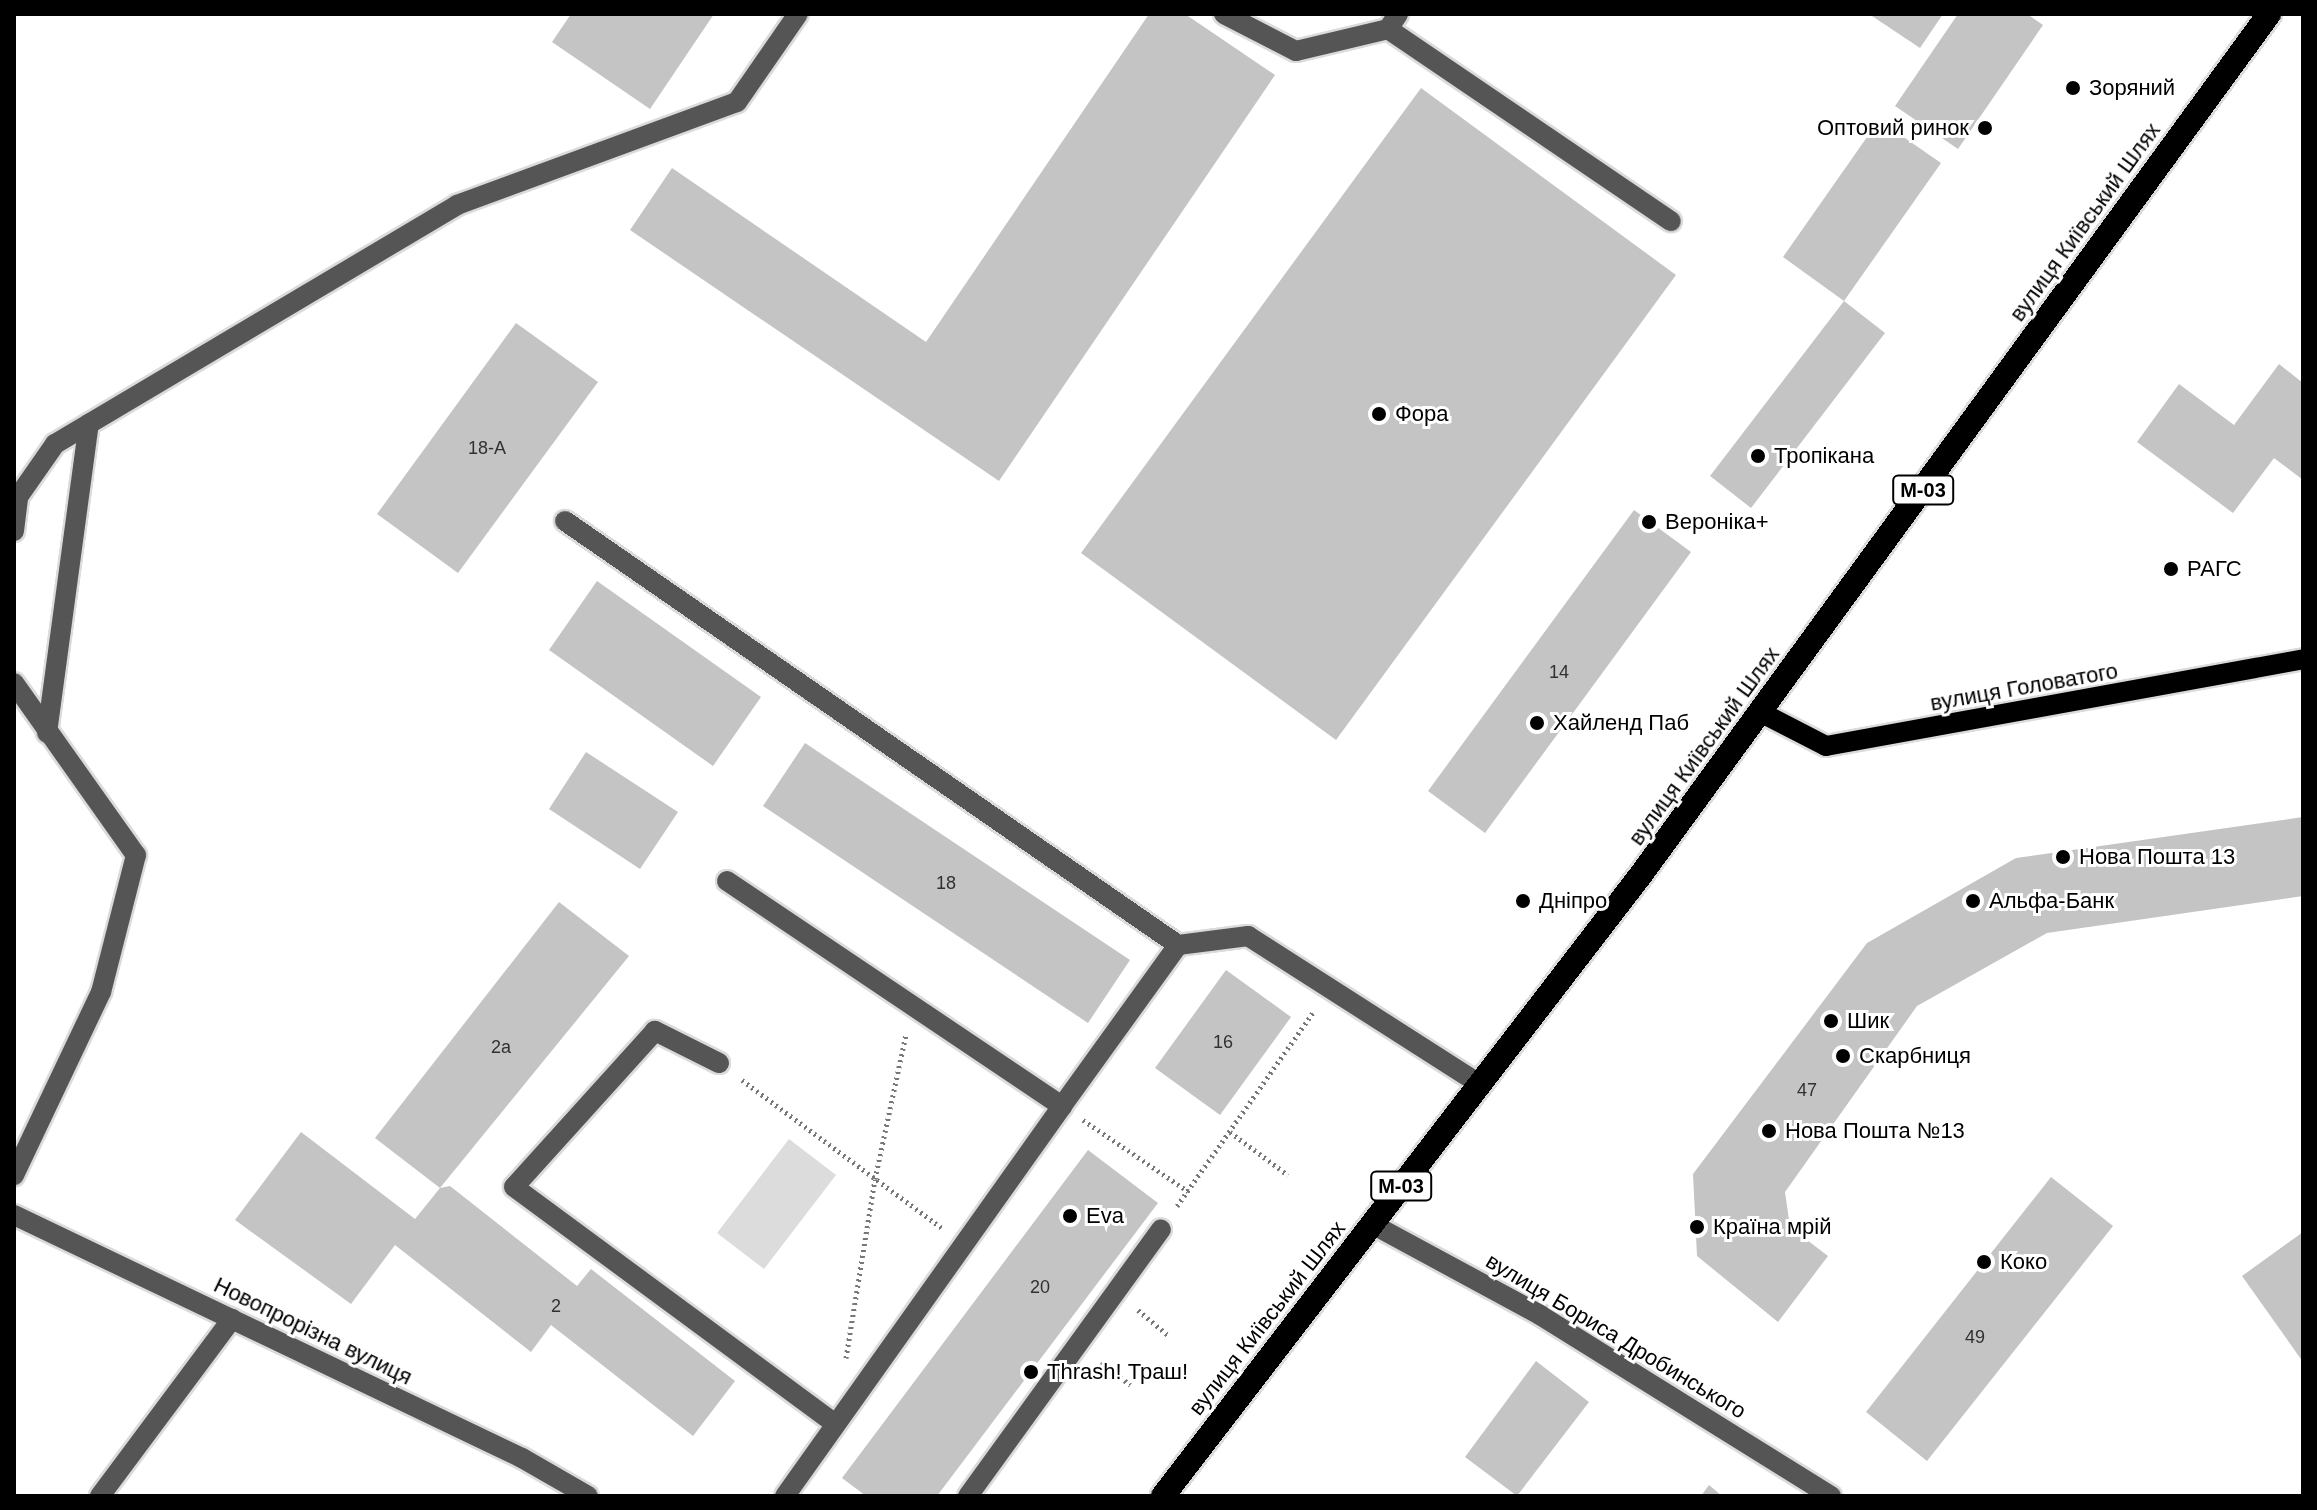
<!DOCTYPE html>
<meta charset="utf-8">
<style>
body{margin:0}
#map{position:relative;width:2317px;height:1510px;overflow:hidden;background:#fff;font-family:Arial,sans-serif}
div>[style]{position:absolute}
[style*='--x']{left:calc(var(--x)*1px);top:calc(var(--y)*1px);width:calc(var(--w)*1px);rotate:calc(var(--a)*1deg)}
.green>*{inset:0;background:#dcdcdc}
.building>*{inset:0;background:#c4c4c4}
.path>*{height:5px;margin-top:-2.5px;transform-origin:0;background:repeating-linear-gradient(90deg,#777 0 2px,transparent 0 6px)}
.roads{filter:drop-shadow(2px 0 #dbdbdb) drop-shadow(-2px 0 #dbdbdb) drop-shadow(0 2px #dbdbdb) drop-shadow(0 -2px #dbdbdb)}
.minor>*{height:20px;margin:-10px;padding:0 10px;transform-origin:10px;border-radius:10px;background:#555}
.major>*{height:20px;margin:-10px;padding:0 10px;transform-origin:10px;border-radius:10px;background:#000}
.highway>*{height:24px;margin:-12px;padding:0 12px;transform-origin:12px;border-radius:12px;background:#000}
.dots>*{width:22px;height:22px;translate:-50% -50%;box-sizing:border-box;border:4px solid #fff;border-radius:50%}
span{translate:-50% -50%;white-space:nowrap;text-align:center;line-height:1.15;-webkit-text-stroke:6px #fff;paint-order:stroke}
.number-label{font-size:18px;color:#313131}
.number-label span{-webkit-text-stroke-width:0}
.shield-label span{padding:2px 6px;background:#fff;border:2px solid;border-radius:6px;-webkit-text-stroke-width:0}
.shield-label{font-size:20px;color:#000;font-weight:700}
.poi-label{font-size:22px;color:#000}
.left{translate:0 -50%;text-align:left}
.right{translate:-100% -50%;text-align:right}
.street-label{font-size:22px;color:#000}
.frame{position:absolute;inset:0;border:16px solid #000;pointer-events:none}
</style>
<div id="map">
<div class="green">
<i style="clip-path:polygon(789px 1139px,836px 1175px,764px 1269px,717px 1233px)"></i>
</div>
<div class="building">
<i style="clip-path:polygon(571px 14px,714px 14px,650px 109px,552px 42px)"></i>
<i style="clip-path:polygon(1149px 14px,1185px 14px,1275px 75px,999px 481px,630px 230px,672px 168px,926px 342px)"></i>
<i style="clip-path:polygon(1869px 14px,1943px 14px,1920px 48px)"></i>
<i style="clip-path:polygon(1958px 14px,2027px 14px,2043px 25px,1958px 149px,1895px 106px)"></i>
<i style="clip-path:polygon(1421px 88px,1676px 275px,1336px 740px,1081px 553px)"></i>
<i style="clip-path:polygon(1879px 120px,1941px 163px,1844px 301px,1783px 257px)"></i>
<i style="clip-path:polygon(1844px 301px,1885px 333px,1751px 508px,1710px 476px)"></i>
<i style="clip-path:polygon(516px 323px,598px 382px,458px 573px,377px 514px)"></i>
<i style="clip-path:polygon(2279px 364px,2303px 383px,2303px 480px,2274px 458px,2233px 513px,2137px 442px,2179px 384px,2234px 425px)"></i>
<i style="clip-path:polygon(1634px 510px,1691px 552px,1485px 833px,1428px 791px)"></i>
<i style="clip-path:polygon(597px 581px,761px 697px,713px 766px,549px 650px)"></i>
<i style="clip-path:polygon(805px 743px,1130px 960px,1088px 1023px,763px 806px)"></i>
<i style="clip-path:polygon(586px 752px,678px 812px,640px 869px,549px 809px)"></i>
<i style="clip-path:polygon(2303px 817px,2303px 896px,2047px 933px,1917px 1006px,1785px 1192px,1790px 1227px,1828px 1256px,1778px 1322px,1697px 1256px,1693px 1174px,1867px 943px,2016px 858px)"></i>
<i style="clip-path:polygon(559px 902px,629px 956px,440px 1188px,375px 1138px)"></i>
<i style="clip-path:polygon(1226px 970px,1291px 1017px,1220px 1115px,1155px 1068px)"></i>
<i style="clip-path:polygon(301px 1132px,415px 1219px,440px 1188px,450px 1186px,577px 1286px,591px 1269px,735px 1381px,693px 1436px,551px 1325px,531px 1352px,395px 1245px,351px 1304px,235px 1220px)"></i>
<i style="clip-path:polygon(1088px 1150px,1158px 1203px,937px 1496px,866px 1496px,842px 1478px)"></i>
<i style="clip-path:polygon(2051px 1177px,2113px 1226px,1927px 1461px,1866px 1412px)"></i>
<i style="clip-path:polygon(2303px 1232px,2303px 1362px,2242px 1276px)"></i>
<i style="clip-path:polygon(1536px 1361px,1589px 1402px,1517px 1496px,1465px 1457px)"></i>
<i style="clip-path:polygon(1709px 1485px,1722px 1496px,1701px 1496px)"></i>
</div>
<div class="path">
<i style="--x:742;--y:1080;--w:250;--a:36.5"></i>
<i style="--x:1083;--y:1120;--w:127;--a:34.1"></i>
<i style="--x:1230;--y:1132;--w:72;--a:36.6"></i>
<i style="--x:1177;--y:1206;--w:238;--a:-54.9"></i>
<i style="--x:1138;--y:1310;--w:39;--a:40"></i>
<i style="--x:846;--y:1358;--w:181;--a:-80.8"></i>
<i style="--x:875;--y:1179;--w:148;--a:-77.9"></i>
<i style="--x:1101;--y:1362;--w:37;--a:38"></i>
</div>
<div class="roads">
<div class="minor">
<i style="--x:1224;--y:14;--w:81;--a:27.2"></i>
<i style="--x:1296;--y:51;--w:95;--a:-13.4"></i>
<i style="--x:1388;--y:29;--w:18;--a:-56"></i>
<i style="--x:1388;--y:29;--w:342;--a:34.2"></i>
<i style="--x:565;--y:521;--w:745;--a:34.67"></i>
<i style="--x:14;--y:531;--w:34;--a:-83"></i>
<i style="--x:18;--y:497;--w:65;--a:-55.1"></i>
<i style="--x:55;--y:444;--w:468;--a:-30.7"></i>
<i style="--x:457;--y:205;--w:298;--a:-20.2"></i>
<i style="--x:737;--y:102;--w:107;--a:-55.3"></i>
<i style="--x:14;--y:683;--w:211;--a:54.7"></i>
<i style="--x:136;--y:855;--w:141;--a:104.3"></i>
<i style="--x:101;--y:992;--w:203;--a:115.4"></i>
<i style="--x:47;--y:733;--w:312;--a:-82.3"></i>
<i style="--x:727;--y:881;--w:404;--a:33.9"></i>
<i style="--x:1062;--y:1106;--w:198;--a:-54.2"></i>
<i style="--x:1178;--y:945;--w:71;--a:-7.3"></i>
<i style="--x:1248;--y:936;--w:274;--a:32.6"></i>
<i style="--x:719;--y:1063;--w:72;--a:-153.4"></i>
<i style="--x:655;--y:1031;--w:210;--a:132.1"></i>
<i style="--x:514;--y:1187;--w:399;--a:36.4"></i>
<i style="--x:14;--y:1215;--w:563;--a:25.56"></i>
<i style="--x:522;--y:1458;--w:76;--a:29.9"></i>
<i style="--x:1372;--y:1224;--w:191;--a:28.4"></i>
<i style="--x:1540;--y:1315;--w:343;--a:31.9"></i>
<i style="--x:100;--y:1496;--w:221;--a:-53.3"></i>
<i style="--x:785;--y:1496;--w:478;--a:-54.6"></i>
<i style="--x:968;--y:1496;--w:329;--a:-54.1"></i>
</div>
<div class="major">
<i style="--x:1760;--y:712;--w:74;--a:27.3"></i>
<i style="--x:1826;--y:746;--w:485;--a:-10.3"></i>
</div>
<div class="highway">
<i style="--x:1163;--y:1496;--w:782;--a:-52.43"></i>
<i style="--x:1640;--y:876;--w:1067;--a:-53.88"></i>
</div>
</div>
<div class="dots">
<i style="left:2073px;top:88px;background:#000"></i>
<i style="left:1985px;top:128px;background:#000"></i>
<i style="left:1379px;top:414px;background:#000"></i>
<i style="left:1758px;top:456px;background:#000"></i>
<i style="left:1649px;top:522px;background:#000"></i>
<i style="left:2171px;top:569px;background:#000"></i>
<i style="left:1537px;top:723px;background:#000"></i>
<i style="left:2063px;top:857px;background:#000"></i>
<i style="left:1523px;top:901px;background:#000"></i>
<i style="left:1973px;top:901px;background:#000"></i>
<i style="left:1831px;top:1021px;background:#000"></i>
<i style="left:1843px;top:1056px;background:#000"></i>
<i style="left:1769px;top:1131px;background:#000"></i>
<i style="left:1070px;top:1216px;background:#000"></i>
<i style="left:1697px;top:1227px;background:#000"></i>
<i style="left:1984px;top:1262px;background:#000"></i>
<i style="left:1031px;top:1372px;background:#000"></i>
</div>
<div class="number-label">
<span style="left:487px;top:448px">18-А</span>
<span style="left:1559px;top:672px">14</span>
<span style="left:946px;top:883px">18</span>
<span style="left:1223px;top:1042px">16</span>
<span style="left:501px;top:1047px">2а</span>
<span style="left:1807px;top:1090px">47</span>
<span style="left:1040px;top:1287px">20</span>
<span style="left:556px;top:1306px">2</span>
<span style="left:1975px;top:1337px">49</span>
</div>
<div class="shield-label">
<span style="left:1923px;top:490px">М-03</span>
<span style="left:1401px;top:1186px">М-03</span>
</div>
<div class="poi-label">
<span class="left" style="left:2089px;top:88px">Зоряний</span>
<span class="right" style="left:1969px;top:128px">Оптовий ринок</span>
<span class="left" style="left:1395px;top:414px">Фора</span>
<span class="left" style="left:1774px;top:456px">Тропікана</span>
<span class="left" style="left:1665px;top:522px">Вероніка+</span>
<span class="left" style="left:2187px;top:569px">РАГС</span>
<span class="left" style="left:1553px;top:723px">Хайленд Паб</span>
<span class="left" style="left:2079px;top:857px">Нова Пошта 13</span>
<span class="left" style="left:1539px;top:901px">Дніпро</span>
<span class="left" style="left:1989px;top:901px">Альфа-Банк</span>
<span class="left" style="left:1847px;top:1021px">Шик</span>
<span class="left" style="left:1859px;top:1056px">Скарбниця</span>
<span class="left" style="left:1785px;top:1131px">Нова Пошта №13</span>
<span class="left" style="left:1086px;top:1216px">Eva</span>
<span class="left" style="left:1713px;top:1227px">Країна мрій</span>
<span class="left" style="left:2000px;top:1262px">Коко</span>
<span class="left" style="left:1047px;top:1372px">Thrash! Траш!</span>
</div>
<div class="street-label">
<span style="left:2085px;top:222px;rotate:-54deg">вулиця Київський Шлях</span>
<span style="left:2024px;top:687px;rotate:-10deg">вулиця Головатого</span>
<span style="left:1704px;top:746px;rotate:-54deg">вулиця Київський Шлях</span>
<span style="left:1267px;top:1318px;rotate:-52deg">вулиця Київський Шлях</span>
<span style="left:313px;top:1331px;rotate:26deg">Новопрорізна вулиця</span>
<span style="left:1616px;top:1336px;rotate:31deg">вулиця Бориса Дробинського</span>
</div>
<div class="frame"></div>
</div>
